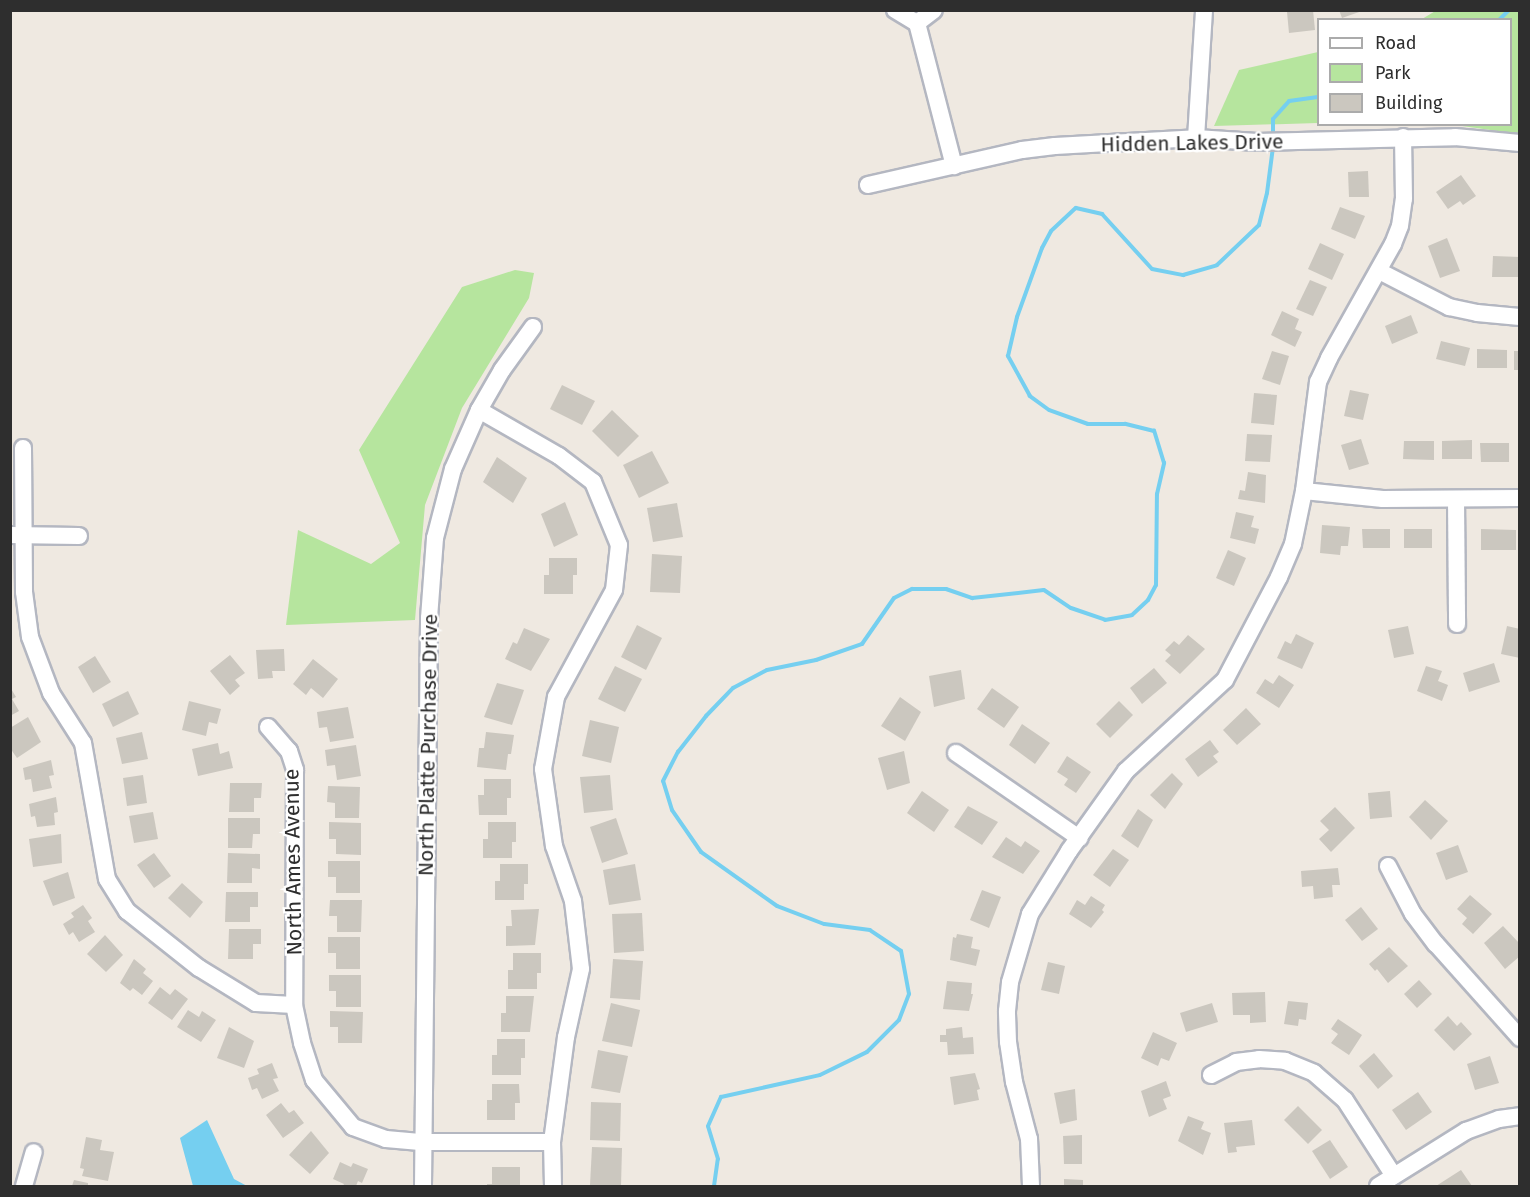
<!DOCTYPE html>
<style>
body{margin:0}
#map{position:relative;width:1530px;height:1197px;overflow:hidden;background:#efe9e1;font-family:"Fira Sans",sans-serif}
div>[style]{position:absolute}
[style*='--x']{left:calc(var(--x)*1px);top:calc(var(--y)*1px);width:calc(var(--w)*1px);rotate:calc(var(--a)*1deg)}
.green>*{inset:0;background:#b6e59e}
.water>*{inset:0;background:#75cff0}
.stream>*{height:4px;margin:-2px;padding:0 2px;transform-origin:2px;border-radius:2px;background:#75cff0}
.building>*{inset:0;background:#cbc7bf}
.roads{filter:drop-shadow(2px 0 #b4b7c1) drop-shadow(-2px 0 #b4b7c1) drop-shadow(0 2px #b4b7c1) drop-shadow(0 -2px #b4b7c1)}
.minor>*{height:16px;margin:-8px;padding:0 8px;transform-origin:8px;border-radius:8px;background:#fff}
span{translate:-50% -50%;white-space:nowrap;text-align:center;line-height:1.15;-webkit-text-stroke:4.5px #fff;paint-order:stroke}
.street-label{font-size:21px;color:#2e2e2e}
.frame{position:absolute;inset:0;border:12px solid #2e2e2e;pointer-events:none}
.legend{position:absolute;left:1317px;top:18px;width:195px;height:108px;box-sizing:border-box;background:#fff;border:2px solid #ababab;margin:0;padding:8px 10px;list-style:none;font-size:18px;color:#2e2e2e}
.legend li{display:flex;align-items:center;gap:12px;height:30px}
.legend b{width:30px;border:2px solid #ababab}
</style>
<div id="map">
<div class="green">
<i style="clip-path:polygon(1437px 10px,1519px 11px,1519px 134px,1455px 125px,1510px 124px,1510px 20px,1422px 19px)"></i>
<i style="clip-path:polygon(1318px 52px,1318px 123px,1214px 126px,1239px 70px)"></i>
<i style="clip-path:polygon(515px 270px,534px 273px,529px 298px,462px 408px,425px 505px,415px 620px,286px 625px,298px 530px,371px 564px,400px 543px,359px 450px,462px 287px)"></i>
</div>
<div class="water">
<i style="clip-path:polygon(207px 1120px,234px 1179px,247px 1186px,193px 1186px,180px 1138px)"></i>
</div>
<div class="stream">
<i style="--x:1499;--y:20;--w:14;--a:-45"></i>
<i style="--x:1273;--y:137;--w:18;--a:-90"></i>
<i style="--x:1273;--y:119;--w:24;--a:-48"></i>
<i style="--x:1289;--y:101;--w:29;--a:-8"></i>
<i style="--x:714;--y:1186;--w:27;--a:-82"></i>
<i style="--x:718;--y:1159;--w:34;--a:-107"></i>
<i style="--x:708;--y:1126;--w:32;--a:-66"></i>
<i style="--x:721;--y:1097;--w:101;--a:-12.5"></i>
<i style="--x:820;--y:1075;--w:52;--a:-26.1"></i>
<i style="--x:867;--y:1052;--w:45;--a:-45"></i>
<i style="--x:899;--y:1020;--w:28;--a:-69"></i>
<i style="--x:909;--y:994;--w:44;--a:-100.5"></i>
<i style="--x:901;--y:951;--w:37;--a:-146"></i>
<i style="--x:870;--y:930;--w:46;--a:-172.6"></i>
<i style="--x:824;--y:924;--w:50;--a:-159"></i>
<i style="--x:777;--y:906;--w:93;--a:-144.6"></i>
<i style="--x:701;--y:852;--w:51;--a:-124.6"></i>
<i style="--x:672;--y:810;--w:30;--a:-107"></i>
<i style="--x:663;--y:781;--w:33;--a:-63"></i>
<i style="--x:678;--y:752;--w:46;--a:-52.1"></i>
<i style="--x:706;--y:716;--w:39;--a:-46"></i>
<i style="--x:733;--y:688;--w:38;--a:-28"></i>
<i style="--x:767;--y:670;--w:50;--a:-11.5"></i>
<i style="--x:816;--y:660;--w:49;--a:-19.2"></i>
<i style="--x:862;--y:644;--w:56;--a:-55.2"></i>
<i style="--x:894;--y:598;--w:20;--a:-27"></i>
<i style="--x:912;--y:589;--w:34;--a:0"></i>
<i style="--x:946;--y:589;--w:28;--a:19"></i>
<i style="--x:972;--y:598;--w:72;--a:-6.3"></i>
<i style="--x:1044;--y:590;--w:32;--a:34"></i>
<i style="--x:1071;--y:608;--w:36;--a:19"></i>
<i style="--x:1105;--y:620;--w:27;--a:-10"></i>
<i style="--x:1132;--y:615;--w:22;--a:-43"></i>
<i style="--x:1148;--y:600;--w:17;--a:-62"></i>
<i style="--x:1156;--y:585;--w:91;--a:-89.4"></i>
<i style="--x:1157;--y:494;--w:32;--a:-77"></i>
<i style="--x:1164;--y:463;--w:34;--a:-107"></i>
<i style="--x:1154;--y:431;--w:30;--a:-166"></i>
<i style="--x:1125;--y:424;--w:37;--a:180"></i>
<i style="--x:1088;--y:424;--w:41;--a:-160.3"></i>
<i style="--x:1049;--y:410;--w:24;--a:-144"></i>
<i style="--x:1030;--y:396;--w:46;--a:-118.8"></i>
<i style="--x:1008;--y:356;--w:40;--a:-77"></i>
<i style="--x:1017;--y:317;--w:73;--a:-70.1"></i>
<i style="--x:1042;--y:248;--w:19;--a:-62"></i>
<i style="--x:1051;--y:231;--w:34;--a:-43"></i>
<i style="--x:1076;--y:208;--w:27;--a:13"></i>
<i style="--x:1102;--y:214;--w:74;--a:47.7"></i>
<i style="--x:1152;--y:269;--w:32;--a:11"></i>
<i style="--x:1183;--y:275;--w:35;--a:-16"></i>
<i style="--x:1217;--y:265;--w:58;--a:-43.6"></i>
<i style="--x:1259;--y:225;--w:33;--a:-76"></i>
<i style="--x:1267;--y:193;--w:46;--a:-82.6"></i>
</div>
<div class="building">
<i style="clip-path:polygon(1313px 10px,1315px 30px,1289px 33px,1287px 12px)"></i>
<i style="clip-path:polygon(1339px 10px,1362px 10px,1362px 11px,1342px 18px)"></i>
<i style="clip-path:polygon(1368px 171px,1369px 197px,1349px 197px,1348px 172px)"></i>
<i style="clip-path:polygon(1461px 175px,1476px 196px,1463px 205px,1460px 201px,1448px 209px,1436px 192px)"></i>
<i style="clip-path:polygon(1340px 207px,1365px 216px,1355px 239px,1331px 229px)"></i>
<i style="clip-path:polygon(1447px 238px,1460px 271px,1440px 278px,1428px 246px)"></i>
<i style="clip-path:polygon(1320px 243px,1344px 254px,1332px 280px,1308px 269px)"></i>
<i style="clip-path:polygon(1493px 256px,1520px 257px,1520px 277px,1492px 277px)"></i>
<i style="clip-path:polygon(1310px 280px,1327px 287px,1313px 316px,1296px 309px)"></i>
<i style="clip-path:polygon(1282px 311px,1299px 319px,1295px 329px,1302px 332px,1295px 347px,1271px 335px)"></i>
<i style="clip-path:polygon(1411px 315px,1418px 333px,1392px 344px,1385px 326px)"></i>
<i style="clip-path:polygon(1441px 341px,1470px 348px,1465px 366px,1436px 359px)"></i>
<i style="clip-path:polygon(1477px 349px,1507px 350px,1507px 368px,1477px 368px)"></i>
<i style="clip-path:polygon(1272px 351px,1289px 356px,1280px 385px,1262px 379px)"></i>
<i style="clip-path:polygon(1514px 351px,1520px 351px,1520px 370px,1514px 370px)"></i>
<i style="clip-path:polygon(562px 385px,595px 401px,582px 425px,550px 409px)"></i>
<i style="clip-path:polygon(1350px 390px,1369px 394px,1363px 420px,1344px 416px)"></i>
<i style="clip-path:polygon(1254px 393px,1277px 395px,1274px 425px,1251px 423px)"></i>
<i style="clip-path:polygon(612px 410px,639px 436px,618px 457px,592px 431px)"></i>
<i style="clip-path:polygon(1247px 434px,1272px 435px,1270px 462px,1245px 461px)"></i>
<i style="clip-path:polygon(1361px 439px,1369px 464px,1349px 470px,1341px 445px)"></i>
<i style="clip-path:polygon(1472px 440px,1472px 459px,1442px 459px,1442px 441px)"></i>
<i style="clip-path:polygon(1404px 441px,1434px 441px,1434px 460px,1403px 459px)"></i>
<i style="clip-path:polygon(1480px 443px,1509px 443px,1509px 462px,1481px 462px)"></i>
<i style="clip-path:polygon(652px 451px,669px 483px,639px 498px,623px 465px)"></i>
<i style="clip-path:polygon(497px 457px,527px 478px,513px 503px,483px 482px)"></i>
<i style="clip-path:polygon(1248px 472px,1266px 475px,1265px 503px,1238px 499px,1240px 490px,1245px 491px)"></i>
<i style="clip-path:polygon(565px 502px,578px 535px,554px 547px,541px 514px)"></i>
<i style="clip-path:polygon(677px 503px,683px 537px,653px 542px,647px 508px)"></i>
<i style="clip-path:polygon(1236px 512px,1254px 516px,1251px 527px,1259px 529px,1255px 544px,1230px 538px)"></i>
<i style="clip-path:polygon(1322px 525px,1350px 527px,1348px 546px,1341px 546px,1340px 555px,1320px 553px)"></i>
<i style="clip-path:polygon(1362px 529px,1390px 529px,1390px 548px,1363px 548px)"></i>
<i style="clip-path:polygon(1404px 529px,1432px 529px,1432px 548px,1404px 548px)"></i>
<i style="clip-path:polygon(1481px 529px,1516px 530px,1516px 550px,1481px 550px)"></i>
<i style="clip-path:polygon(1228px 550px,1246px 558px,1234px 586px,1216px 578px)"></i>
<i style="clip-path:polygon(652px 554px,682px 556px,680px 593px,650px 592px)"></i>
<i style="clip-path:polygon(549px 558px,577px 558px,577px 575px,573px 575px,573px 594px,544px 594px,544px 575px,549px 575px)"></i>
<i style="clip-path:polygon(637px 625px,662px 638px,646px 670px,621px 657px)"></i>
<i style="clip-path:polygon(1408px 626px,1414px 654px,1394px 658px,1388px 630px)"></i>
<i style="clip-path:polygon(1507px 626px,1520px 629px,1520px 658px,1501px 654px)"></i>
<i style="clip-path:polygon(524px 628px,550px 639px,531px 671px,505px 659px,513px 642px,517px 644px)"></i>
<i style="clip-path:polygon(1296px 634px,1314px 643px,1302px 669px,1277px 658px,1285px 641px,1291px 644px)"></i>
<i style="clip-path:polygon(1188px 635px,1205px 649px,1180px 674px,1165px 661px,1171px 655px,1165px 650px,1174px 641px,1179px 645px)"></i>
<i style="clip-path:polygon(284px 649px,285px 671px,272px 671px,273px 678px,258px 679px,256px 650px)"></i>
<i style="clip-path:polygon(230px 655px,245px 673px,235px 680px,240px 686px,230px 695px,210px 671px)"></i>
<i style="clip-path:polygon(95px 656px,111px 682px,93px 693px,78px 667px)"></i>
<i style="clip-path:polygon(313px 659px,338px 679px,323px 698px,311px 688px,306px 695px,293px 684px)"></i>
<i style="clip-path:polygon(1494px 663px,1500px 682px,1469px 692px,1463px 673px)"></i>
<i style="clip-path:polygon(615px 666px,642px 679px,625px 712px,598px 699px)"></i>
<i style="clip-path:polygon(1426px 666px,1442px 671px,1438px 681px,1448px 685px,1442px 701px,1417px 691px)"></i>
<i style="clip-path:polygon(1154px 668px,1167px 683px,1142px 704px,1130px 688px)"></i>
<i style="clip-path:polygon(961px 670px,965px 699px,934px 707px,929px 676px)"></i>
<i style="clip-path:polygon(1279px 675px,1294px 685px,1279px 708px,1256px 693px,1265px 679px,1273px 684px)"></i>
<i style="clip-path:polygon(497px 683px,524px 690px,512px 725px,484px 717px)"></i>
<i style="clip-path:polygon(10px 687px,16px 697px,12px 699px,19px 711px,10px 716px)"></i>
<i style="clip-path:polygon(992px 688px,1019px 707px,1004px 728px,977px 709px)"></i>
<i style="clip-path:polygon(128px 691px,139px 714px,113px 727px,102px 704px)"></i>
<i style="clip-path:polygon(900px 697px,921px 712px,905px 741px,881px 726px)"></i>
<i style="clip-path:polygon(189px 701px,221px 709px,217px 724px,209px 722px,206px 736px,182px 730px)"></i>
<i style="clip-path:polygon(1119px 701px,1133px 715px,1110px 738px,1096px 724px)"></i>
<i style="clip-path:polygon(348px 707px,354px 738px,330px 742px,327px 727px,319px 728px,317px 712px)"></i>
<i style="clip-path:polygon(1246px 708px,1261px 724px,1237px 745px,1223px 730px)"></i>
<i style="clip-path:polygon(28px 717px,41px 742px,17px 758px,10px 748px,10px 728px)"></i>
<i style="clip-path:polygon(590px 720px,619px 727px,611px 763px,582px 756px)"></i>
<i style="clip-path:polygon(1022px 724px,1050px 743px,1035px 764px,1009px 745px)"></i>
<i style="clip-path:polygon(142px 732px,148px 759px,122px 764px,116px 738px)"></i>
<i style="clip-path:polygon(486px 732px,514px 735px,511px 754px,508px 754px,506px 770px,477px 767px,479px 748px,484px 748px)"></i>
<i style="clip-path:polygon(1210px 740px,1219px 752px,1213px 756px,1218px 762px,1198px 777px,1185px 759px)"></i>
<i style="clip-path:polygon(218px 743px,220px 754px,229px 751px,233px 768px,198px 776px,192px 749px)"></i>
<i style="clip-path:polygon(356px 745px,361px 776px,337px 780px,335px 765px,327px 766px,325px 750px)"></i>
<i style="clip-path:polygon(904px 751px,910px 783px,887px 790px,878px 758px)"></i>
<i style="clip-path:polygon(1067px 756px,1091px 772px,1076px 793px,1064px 785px,1068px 779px,1057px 772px)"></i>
<i style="clip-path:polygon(51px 760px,54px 775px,49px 776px,52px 788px,33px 792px,31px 779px,25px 780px,23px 768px)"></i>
<i style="clip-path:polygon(1172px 773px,1183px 784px,1165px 809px,1150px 795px)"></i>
<i style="clip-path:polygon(143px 775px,147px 803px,127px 806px,123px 778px)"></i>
<i style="clip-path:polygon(610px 775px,613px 810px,584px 813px,580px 777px)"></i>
<i style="clip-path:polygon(484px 779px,511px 779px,511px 798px,507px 798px,507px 815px,479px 815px,478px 795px,484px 795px)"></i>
<i style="clip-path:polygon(230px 783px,262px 783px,261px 798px,254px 798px,254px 812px,229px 812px)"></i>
<i style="clip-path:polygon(328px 786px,360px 787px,359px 818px,335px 818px,335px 803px,327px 802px)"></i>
<i style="clip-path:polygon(922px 791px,949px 810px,934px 832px,907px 813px)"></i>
<i style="clip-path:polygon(1390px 791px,1392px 817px,1370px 819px,1368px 793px)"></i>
<i style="clip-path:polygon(56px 797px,58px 812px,54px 813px,55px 825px,37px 827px,35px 816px,31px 817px,29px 804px)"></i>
<i style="clip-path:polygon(1425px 800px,1448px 821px,1431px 840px,1409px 817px)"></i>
<i style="clip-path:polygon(968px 806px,998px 822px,982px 845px,954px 827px)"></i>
<i style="clip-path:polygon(1335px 807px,1355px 828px,1331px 852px,1319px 839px,1329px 830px,1320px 821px)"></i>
<i style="clip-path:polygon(1138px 809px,1153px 820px,1138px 848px,1121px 836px)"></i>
<i style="clip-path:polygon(153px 812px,158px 839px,134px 843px,129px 816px)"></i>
<i style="clip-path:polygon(228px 818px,260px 818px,260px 834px,253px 834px,252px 848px,228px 848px)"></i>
<i style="clip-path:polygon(616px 818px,628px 854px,602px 863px,590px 827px)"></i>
<i style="clip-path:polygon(329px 822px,361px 823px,361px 855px,336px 854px,336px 839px,329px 839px)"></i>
<i style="clip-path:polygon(488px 822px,516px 822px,516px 842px,512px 842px,512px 858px,483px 858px,483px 839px,488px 839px)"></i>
<i style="clip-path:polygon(61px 834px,62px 863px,33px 867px,29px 839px)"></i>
<i style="clip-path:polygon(1006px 837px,1021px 847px,1025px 841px,1040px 851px,1023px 874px,992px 857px)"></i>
<i style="clip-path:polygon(1458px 845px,1468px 872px,1446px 880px,1436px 853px)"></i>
<i style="clip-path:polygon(1113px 849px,1129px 860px,1110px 887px,1093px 875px)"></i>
<i style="clip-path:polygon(154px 853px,171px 876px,154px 888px,137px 865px)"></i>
<i style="clip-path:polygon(228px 853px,260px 854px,260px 869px,252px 868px,252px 883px,227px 883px)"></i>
<i style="clip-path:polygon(328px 861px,360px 861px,360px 893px,336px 893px,336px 877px,328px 877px)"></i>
<i style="clip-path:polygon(500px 864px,528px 864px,528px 884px,524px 884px,524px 900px,495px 900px,495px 881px,500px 881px)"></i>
<i style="clip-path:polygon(635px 864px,641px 900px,609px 905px,603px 870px)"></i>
<i style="clip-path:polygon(1338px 868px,1340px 885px,1332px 885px,1333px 897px,1314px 899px,1313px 886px,1302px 887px,1301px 871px)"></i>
<i style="clip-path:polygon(68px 872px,75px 898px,53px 906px,43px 881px)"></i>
<i style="clip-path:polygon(182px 883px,203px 902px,190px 918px,168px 898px)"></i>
<i style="clip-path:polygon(982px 890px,1001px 897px,989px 928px,970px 920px)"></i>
<i style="clip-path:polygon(226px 892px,258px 892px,258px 907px,250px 907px,250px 922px,225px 922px)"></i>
<i style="clip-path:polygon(1470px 895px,1492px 914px,1473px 934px,1462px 924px,1467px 918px,1457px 909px)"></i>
<i style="clip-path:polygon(1091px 896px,1105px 905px,1102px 910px,1104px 912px,1091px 928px,1069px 914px,1077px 900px,1085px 905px)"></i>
<i style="clip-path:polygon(330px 900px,362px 900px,361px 932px,337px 932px,337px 916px,329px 916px)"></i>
<i style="clip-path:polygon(83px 905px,92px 918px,88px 921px,95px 932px,79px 942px,73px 932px,69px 935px,63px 924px,74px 917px,71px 913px)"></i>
<i style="clip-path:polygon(1361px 907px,1378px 929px,1362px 941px,1345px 920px)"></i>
<i style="clip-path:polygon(539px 909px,535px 945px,506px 946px,506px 926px,512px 926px,511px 910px)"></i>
<i style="clip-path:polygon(642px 913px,644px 951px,614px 953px,612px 914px)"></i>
<i style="clip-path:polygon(1503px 926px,1520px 944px,1520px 956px,1505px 969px,1484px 943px)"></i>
<i style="clip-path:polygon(229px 929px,261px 929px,261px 944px,253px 944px,253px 959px,228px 959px)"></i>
<i style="clip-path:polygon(957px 934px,973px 937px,971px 948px,980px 950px,976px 966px,950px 960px,953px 937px,956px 938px)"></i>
<i style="clip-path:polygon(105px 935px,123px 955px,106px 972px,87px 954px)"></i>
<i style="clip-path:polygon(328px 937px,360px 937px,360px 969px,336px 969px,336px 953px,328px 953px)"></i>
<i style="clip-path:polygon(1389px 947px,1408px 966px,1388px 983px,1377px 969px,1375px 971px,1369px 964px)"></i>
<i style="clip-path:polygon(513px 953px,541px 953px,541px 973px,537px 973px,537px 989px,508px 989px,508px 970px,513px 970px)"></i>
<i style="clip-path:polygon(134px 959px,146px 969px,143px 973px,153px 981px,142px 995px,133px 988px,130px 991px,120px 983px)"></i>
<i style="clip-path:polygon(613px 959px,643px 961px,640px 1000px,610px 998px)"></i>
<i style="clip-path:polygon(1048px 962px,1065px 966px,1059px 994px,1041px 990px)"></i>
<i style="clip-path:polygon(329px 975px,361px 975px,361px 1007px,336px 1007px,336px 991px,329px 991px)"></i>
<i style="clip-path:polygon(1419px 980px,1432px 994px,1417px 1008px,1404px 994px)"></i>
<i style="clip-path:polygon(947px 981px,972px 983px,971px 994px,973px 994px,969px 1011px,943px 1009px)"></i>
<i style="clip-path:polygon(160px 987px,170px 995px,175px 989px,188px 999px,172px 1020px,148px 1003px)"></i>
<i style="clip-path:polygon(1265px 992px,1266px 1022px,1250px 1023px,1250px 1015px,1233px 1015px,1232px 993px)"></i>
<i style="clip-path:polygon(506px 996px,534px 996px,530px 1032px,501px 1032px,501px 1013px,506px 1013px)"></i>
<i style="clip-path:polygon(1288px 1001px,1308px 1003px,1306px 1020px,1299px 1019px,1298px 1026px,1284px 1024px)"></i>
<i style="clip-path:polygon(611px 1003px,640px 1010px,632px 1047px,602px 1041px)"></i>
<i style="clip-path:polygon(1212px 1003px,1218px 1022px,1186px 1032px,1180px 1013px)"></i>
<i style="clip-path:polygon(188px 1010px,199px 1017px,202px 1011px,216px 1020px,201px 1042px,177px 1027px)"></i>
<i style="clip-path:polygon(330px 1011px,363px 1012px,362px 1043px,338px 1043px,338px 1027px,330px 1027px)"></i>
<i style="clip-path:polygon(1448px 1016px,1457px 1026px,1461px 1022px,1472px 1034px,1454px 1051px,1434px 1030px)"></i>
<i style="clip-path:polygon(1338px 1019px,1362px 1035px,1349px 1055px,1331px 1043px,1338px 1034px,1331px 1029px)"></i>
<i style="clip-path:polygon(229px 1027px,254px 1041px,244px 1068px,217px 1058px)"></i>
<i style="clip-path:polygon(962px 1027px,963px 1038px,973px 1037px,974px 1054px,948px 1055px,947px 1042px,940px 1042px,940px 1035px,946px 1035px,946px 1029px)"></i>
<i style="clip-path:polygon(1153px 1032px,1177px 1043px,1169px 1061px,1161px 1058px,1158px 1066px,1141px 1058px)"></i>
<i style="clip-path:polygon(497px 1039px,525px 1039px,525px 1058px,521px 1058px,521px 1075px,492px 1075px,492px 1055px,497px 1055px)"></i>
<i style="clip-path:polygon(598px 1050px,628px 1056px,620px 1093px,591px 1088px)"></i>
<i style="clip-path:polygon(1374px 1053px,1393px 1076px,1378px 1089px,1359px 1066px)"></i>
<i style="clip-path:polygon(1490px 1056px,1499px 1083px,1475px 1090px,1467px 1064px)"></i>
<i style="clip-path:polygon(272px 1063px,278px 1078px,273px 1079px,279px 1091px,262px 1099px,257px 1088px,252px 1090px,248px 1078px,259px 1074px,257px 1069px)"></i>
<i style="clip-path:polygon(975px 1073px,980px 1089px,977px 1090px,979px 1100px,954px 1105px,950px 1077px)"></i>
<i style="clip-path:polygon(1166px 1081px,1171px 1096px,1163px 1099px,1167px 1109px,1149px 1117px,1141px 1091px)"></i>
<i style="clip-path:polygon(492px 1084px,519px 1084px,520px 1103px,515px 1103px,515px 1120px,487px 1120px,487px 1100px,492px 1100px)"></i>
<i style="clip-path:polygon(1075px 1089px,1077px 1120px,1060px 1124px,1054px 1093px)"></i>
<i style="clip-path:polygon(1418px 1092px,1432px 1112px,1406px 1130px,1392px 1110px)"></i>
<i style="clip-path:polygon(591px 1102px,621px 1103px,620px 1141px,590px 1140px)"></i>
<i style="clip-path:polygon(281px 1103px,289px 1113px,294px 1110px,304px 1123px,283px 1138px,266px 1115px)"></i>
<i style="clip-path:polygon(1298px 1106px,1322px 1130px,1308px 1144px,1284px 1120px)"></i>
<i style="clip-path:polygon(1188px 1116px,1204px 1122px,1201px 1129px,1211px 1133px,1203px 1155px,1178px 1141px)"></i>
<i style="clip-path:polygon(1252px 1120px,1255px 1145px,1236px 1147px,1237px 1152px,1228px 1153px,1224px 1123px)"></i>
<i style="clip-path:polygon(311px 1131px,329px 1153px,310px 1174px,289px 1155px)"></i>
<i style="clip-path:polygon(1082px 1135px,1082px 1164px,1064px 1164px,1063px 1136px)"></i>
<i style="clip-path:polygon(86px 1137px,102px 1140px,100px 1150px,114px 1152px,108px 1181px,82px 1176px,84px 1169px,80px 1168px)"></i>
<i style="clip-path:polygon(1330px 1140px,1348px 1167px,1330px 1179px,1312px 1151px)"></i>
<i style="clip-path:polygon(592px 1147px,622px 1148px,621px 1186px,590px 1185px)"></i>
<i style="clip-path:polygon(340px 1162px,351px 1167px,353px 1163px,368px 1169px,362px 1183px,358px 1181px,356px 1186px,343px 1186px,344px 1184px,333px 1179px)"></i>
<i style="clip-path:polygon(492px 1167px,520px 1167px,520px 1186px,487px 1186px,487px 1184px,492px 1184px)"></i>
<i style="clip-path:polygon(1461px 1170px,1472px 1186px,1436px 1186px)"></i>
<i style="clip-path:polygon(1064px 1179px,1083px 1180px,1083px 1186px,1064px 1186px)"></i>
<i style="clip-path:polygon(74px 1180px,88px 1183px,88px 1186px,72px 1186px)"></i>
</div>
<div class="roads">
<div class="minor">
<i style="--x:895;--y:10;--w:26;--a:31"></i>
<i style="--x:917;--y:23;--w:148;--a:75.5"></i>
<i style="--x:917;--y:23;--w:21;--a:-37"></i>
<i style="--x:1196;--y:138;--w:128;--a:-86.4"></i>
<i style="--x:868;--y:185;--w:158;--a:-12.8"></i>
<i style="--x:1022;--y:150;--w:33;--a:-7"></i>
<i style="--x:1055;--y:146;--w:141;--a:-3.2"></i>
<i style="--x:1196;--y:138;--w:61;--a:3.8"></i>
<i style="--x:1257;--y:142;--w:198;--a:-1.4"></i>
<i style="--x:1455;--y:137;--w:65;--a:5.3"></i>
<i style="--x:1379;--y:271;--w:79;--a:27.2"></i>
<i style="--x:1449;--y:307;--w:29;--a:12"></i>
<i style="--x:1477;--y:313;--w:43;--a:5.3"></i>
<i style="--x:479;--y:410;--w:92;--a:29.9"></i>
<i style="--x:559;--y:456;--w:43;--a:37.4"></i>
<i style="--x:593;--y:482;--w:68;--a:67.6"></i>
<i style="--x:619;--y:545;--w:45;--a:96.3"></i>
<i style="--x:614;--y:590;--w:122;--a:118.5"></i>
<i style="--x:556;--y:697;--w:73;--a:100.2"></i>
<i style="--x:543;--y:769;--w:78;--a:81.9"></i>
<i style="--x:554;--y:846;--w:58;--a:70.9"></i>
<i style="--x:573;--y:901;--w:68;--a:83.3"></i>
<i style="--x:581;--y:969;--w:70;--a:102.4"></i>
<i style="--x:566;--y:1037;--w:106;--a:97.6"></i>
<i style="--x:552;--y:1142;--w:44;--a:88.7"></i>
<i style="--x:23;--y:448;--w:144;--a:89.6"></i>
<i style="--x:24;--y:592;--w:45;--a:82.4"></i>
<i style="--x:30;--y:637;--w:60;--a:69.4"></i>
<i style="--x:51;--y:693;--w:59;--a:57.4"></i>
<i style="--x:83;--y:743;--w:138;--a:80"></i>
<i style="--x:107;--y:879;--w:38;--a:58"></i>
<i style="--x:127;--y:911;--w:92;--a:38.4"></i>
<i style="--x:199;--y:968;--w:67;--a:31.6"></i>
<i style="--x:256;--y:1003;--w:38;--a:3"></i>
<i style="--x:1304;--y:491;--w:79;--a:5.8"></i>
<i style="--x:1383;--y:499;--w:137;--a:-0.4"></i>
<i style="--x:1456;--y:499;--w:125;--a:89.5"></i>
<i style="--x:10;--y:535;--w:69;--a:0.8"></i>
<i style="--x:268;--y:727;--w:32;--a:49"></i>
<i style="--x:289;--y:751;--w:20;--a:72"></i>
<i style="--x:295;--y:770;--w:235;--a:90.2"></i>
<i style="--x:294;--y:1005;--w:39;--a:78"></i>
<i style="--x:302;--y:1043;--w:39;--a:72"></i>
<i style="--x:314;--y:1080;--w:61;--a:50.3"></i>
<i style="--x:353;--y:1127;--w:35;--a:20"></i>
<i style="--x:386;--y:1139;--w:37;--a:5"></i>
<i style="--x:423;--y:1142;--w:129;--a:0"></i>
<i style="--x:956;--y:753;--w:150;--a:34.6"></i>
<i style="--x:1388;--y:866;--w:54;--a:62.5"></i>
<i style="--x:1413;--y:914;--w:38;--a:53"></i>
<i style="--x:1436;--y:944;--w:126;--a:48.2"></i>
<i style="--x:1211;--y:1075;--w:28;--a:-27"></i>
<i style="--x:1236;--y:1062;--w:23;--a:-7"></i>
<i style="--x:1259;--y:1059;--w:26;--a:4"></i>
<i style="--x:1285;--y:1061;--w:31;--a:22"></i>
<i style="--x:1314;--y:1073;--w:41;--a:41.1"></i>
<i style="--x:1345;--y:1100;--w:90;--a:57.2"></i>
<i style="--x:24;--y:1186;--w:35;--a:-74"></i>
<i style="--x:423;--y:1186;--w:568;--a:-89.39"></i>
<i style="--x:429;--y:618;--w:80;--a:-85.7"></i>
<i style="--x:435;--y:538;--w:71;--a:-75.4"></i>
<i style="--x:453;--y:469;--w:64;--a:-66.2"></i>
<i style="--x:479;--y:410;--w:46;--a:-60.1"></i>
<i style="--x:502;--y:370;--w:53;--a:-54.2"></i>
<i style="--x:1031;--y:1186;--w:47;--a:-92.4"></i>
<i style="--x:1029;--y:1139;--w:59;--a:-104.7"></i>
<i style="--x:1014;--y:1082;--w:40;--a:-98.5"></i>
<i style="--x:1008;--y:1042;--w:31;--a:-92"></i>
<i style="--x:1007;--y:1011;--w:29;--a:-84"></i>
<i style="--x:1010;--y:982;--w:71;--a:-73.6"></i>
<i style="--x:1030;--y:914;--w:74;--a:-58.2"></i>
<i style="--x:1069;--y:851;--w:98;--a:-54.5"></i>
<i style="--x:1126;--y:771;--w:134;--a:-42.6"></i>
<i style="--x:1225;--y:680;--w:116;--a:-62.3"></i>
<i style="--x:1279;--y:577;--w:36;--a:-67"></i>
<i style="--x:1293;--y:544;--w:54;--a:-78.3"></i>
<i style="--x:1304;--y:491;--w:110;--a:-82.7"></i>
<i style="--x:1318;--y:382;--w:26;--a:-65"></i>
<i style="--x:1329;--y:358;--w:131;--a:-60.7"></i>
<i style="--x:1393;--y:244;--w:19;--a:-69"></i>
<i style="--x:1400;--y:226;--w:27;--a:-82"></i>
<i style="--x:1404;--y:199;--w:62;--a:-90.9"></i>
<i style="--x:1378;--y:1186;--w:104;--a:-32"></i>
<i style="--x:1466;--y:1131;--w:35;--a:-20"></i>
<i style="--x:1499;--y:1119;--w:21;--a:-8"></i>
</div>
</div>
<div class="street-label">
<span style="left:1192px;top:143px;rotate:-1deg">Hidden Lakes Drive</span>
<span style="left:428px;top:745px;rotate:-89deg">North Platte Purchase Drive</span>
<span style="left:293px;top:862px;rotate:-91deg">North Ames Avenue</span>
</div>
<div class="frame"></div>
<ul class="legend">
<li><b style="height:8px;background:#fff"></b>Road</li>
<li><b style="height:16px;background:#b6e59e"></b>Park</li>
<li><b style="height:16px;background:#cbc7bf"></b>Building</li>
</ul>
</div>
